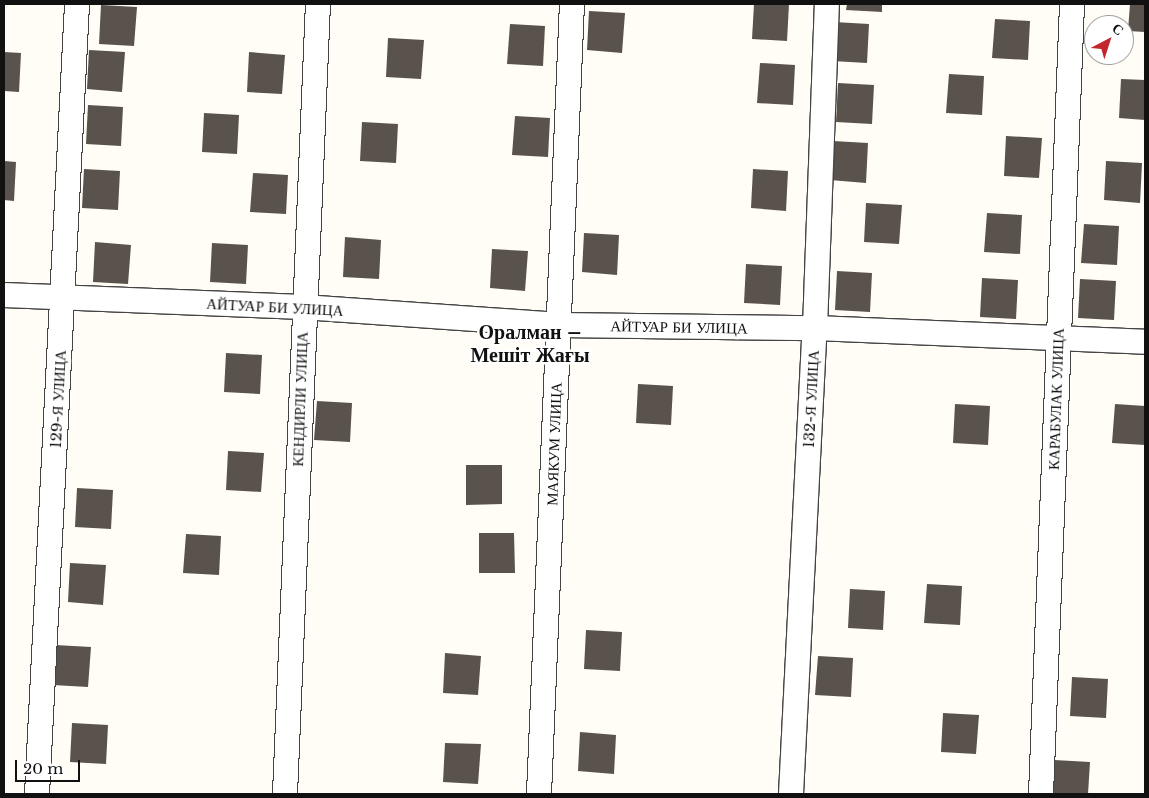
<!DOCTYPE html>
<meta charset="utf-8">
<style>
body{margin:0}
#map{position:relative;width:1149px;height:798px;overflow:hidden;background:#fffdf5;font-family:"Libre Baskerville",serif}
div>[style]{position:absolute}
[style*='--x']{left:calc(var(--x)*1px);top:calc(var(--y)*1px);width:calc(var(--w)*1px);rotate:calc(var(--a)*1deg)}
.building>*{inset:0;background:#5a524d}
.roads{filter:drop-shadow(1px 0 #444) drop-shadow(-1px 0 #444) drop-shadow(0 1px #444) drop-shadow(0 -1px #444)}
.minor>*{height:24px;margin:-12px;padding:0 12px;transform-origin:12px;border-radius:12px;background:#fff}
span{translate:-50% -50%;white-space:nowrap;text-align:center;line-height:1.15;-webkit-text-stroke:5px #fff;paint-order:stroke}
.street-label{font-size:15px;color:#111}
.district-label{font-size:20px;color:#111;font-weight:700}
.frame{position:absolute;inset:0;border:5px solid #111;pointer-events:none}
.north{position:absolute;left:1084px;top:15px;width:50px;height:50px;box-sizing:border-box;background:#fff;border:1px solid #a0a0a0;border-radius:50%;rotate:40deg;font-size:14px;font-weight:700;line-height:20px;text-align:center;color:#111}
.north::after{content:'';display:block;margin:auto;width:18px;height:22px;background:#c4262e;clip-path:polygon(50% 0,100% 100%,50% 72%,0 100%)}
.scale{position:absolute;left:15px;top:760px;width:65px;height:22px;box-sizing:border-box;border:2px solid #111;border-top:0;padding-left:6px;font-size:15px;line-height:18px;white-space:nowrap;color:#111;-webkit-text-stroke:4px #fff;paint-order:stroke}
</style>
<div id="map">
<div class="building">
<i style="clip-path:polygon(754px 4px,789px 4px,787px 41px,752px 39px)"></i>
<i style="clip-path:polygon(847px 4px,882px 4px,882px 12px,846px 10px)"></i>
<i style="clip-path:polygon(1130px 4px,1145px 4px,1145px 32px,1128px 31px)"></i>
<i style="clip-path:polygon(101px 5px,137px 7px,134px 46px,99px 44px)"></i>
<i style="clip-path:polygon(589px 11px,625px 13px,622px 53px,587px 50px)"></i>
<i style="clip-path:polygon(995px 19px,1030px 21px,1028px 60px,992px 58px)"></i>
<i style="clip-path:polygon(834px 22px,869px 24px,867px 63px,832px 61px)"></i>
<i style="clip-path:polygon(510px 24px,545px 26px,543px 66px,507px 64px)"></i>
<i style="clip-path:polygon(388px 38px,424px 40px,421px 79px,386px 77px)"></i>
<i style="clip-path:polygon(89px 50px,125px 52px,122px 92px,87px 89px)"></i>
<i style="clip-path:polygon(4px 52px,21px 53px,19px 92px,4px 91px)"></i>
<i style="clip-path:polygon(249px 52px,285px 55px,282px 94px,247px 92px)"></i>
<i style="clip-path:polygon(760px 63px,795px 65px,793px 105px,757px 103px)"></i>
<i style="clip-path:polygon(949px 74px,984px 76px,982px 115px,946px 113px)"></i>
<i style="clip-path:polygon(1121px 79px,1145px 80px,1145px 120px,1119px 118px)"></i>
<i style="clip-path:polygon(838px 83px,874px 85px,872px 124px,836px 122px)"></i>
<i style="clip-path:polygon(88px 105px,123px 107px,121px 146px,86px 144px)"></i>
<i style="clip-path:polygon(204px 113px,239px 115px,237px 154px,202px 152px)"></i>
<i style="clip-path:polygon(515px 116px,550px 118px,548px 157px,512px 155px)"></i>
<i style="clip-path:polygon(362px 122px,398px 124px,396px 163px,360px 161px)"></i>
<i style="clip-path:polygon(1006px 136px,1042px 138px,1039px 178px,1004px 176px)"></i>
<i style="clip-path:polygon(833px 141px,868px 143px,866px 183px,830px 180px)"></i>
<i style="clip-path:polygon(4px 161px,16px 162px,14px 201px,4px 200px)"></i>
<i style="clip-path:polygon(1106px 161px,1142px 163px,1140px 203px,1104px 200px)"></i>
<i style="clip-path:polygon(84px 169px,120px 171px,118px 210px,82px 208px)"></i>
<i style="clip-path:polygon(753px 169px,788px 171px,786px 211px,751px 208px)"></i>
<i style="clip-path:polygon(253px 173px,288px 175px,286px 214px,250px 212px)"></i>
<i style="clip-path:polygon(866px 203px,902px 205px,899px 244px,864px 242px)"></i>
<i style="clip-path:polygon(987px 213px,1022px 215px,1020px 254px,984px 252px)"></i>
<i style="clip-path:polygon(1084px 224px,1119px 226px,1117px 265px,1081px 263px)"></i>
<i style="clip-path:polygon(584px 233px,619px 235px,617px 275px,582px 272px)"></i>
<i style="clip-path:polygon(345px 237px,381px 240px,379px 279px,343px 277px)"></i>
<i style="clip-path:polygon(95px 242px,131px 245px,128px 284px,93px 282px)"></i>
<i style="clip-path:polygon(212px 243px,248px 245px,246px 284px,210px 282px)"></i>
<i style="clip-path:polygon(492px 249px,528px 251px,525px 291px,490px 288px)"></i>
<i style="clip-path:polygon(746px 264px,782px 266px,780px 305px,744px 303px)"></i>
<i style="clip-path:polygon(837px 271px,872px 273px,870px 312px,835px 310px)"></i>
<i style="clip-path:polygon(982px 278px,1018px 280px,1016px 319px,980px 317px)"></i>
<i style="clip-path:polygon(1080px 279px,1116px 281px,1114px 320px,1078px 318px)"></i>
<i style="clip-path:polygon(226px 353px,262px 355px,260px 394px,224px 392px)"></i>
<i style="clip-path:polygon(638px 384px,673px 386px,671px 425px,636px 423px)"></i>
<i style="clip-path:polygon(317px 401px,352px 403px,350px 442px,314px 440px)"></i>
<i style="clip-path:polygon(955px 404px,990px 406px,988px 445px,953px 443px)"></i>
<i style="clip-path:polygon(1115px 404px,1145px 406px,1145px 445px,1112px 443px)"></i>
<i style="clip-path:polygon(228px 451px,264px 453px,261px 492px,226px 490px)"></i>
<i style="clip-path:polygon(466px 465px,502px 465px,502px 504px,466px 505px)"></i>
<i style="clip-path:polygon(77px 488px,113px 490px,111px 529px,75px 527px)"></i>
<i style="clip-path:polygon(479px 533px,514px 533px,515px 573px,479px 573px)"></i>
<i style="clip-path:polygon(186px 534px,221px 536px,219px 575px,183px 573px)"></i>
<i style="clip-path:polygon(70px 563px,106px 565px,103px 605px,68px 602px)"></i>
<i style="clip-path:polygon(927px 584px,962px 586px,960px 625px,924px 623px)"></i>
<i style="clip-path:polygon(850px 589px,885px 591px,883px 630px,848px 628px)"></i>
<i style="clip-path:polygon(586px 630px,622px 632px,620px 671px,584px 669px)"></i>
<i style="clip-path:polygon(55px 645px,91px 647px,88px 687px,53px 685px)"></i>
<i style="clip-path:polygon(445px 653px,481px 656px,478px 695px,443px 693px)"></i>
<i style="clip-path:polygon(818px 656px,853px 658px,851px 697px,815px 695px)"></i>
<i style="clip-path:polygon(1072px 677px,1108px 679px,1106px 718px,1070px 716px)"></i>
<i style="clip-path:polygon(943px 713px,979px 715px,976px 754px,941px 752px)"></i>
<i style="clip-path:polygon(72px 723px,108px 725px,106px 764px,70px 762px)"></i>
<i style="clip-path:polygon(580px 732px,616px 735px,614px 774px,578px 771px)"></i>
<i style="clip-path:polygon(445px 743px,481px 744px,478px 784px,443px 782px)"></i>
<i style="clip-path:polygon(1054px 760px,1090px 762px,1088px 794px,1053px 794px)"></i>
</div>
<div class="roads">
<div class="minor">
<i style="--x:4;--y:295;--w:299;--a:2.3"></i>
<i style="--x:303;--y:307;--w:257;--a:4"></i>
<i style="--x:559;--y:325;--w:256;--a:0.7"></i>
<i style="--x:815;--y:328;--w:330;--a:2.4"></i>
<i style="--x:37;--y:794;--w:791;--a:-87.1"></i>
<i style="--x:285;--y:794;--w:791;--a:-87.61"></i>
<i style="--x:539;--y:794;--w:791;--a:-87.61"></i>
<i style="--x:791;--y:794;--w:467;--a:-87.1"></i>
<i style="--x:815;--y:328;--w:324;--a:-87.9"></i>
<i style="--x:1041;--y:794;--w:791;--a:-87.75"></i>
</div>
</div>
<div class="street-label">
<span style="left:275px;top:307px;rotate:3deg">АЙТУАР БИ УЛИЦА</span>
<span style="left:679px;top:327px;rotate:1deg">АЙТУАР БИ УЛИЦА</span>
<span style="left:58px;top:399px;rotate:-87deg">129-Я УЛИЦА</span>
<span style="left:300px;top:399px;rotate:-88deg">КЕНДИРЛИ УЛИЦА</span>
<span style="left:811px;top:399px;rotate:-87deg">132-Я УЛИЦА</span>
<span style="left:1056px;top:399px;rotate:-88deg">КАРАБУЛАК УЛИЦА</span>
<span style="left:554px;top:444px;rotate:-88deg">МАЯКУМ УЛИЦА</span>
</div>
<div class="district-label">
<span style="left:530px;top:344px">Оралман –<br>Мешіт Жағы</span>
</div>
<div class="frame"></div>
<div class="north">С</div>
<div class="scale">20 m</div>
</div>
